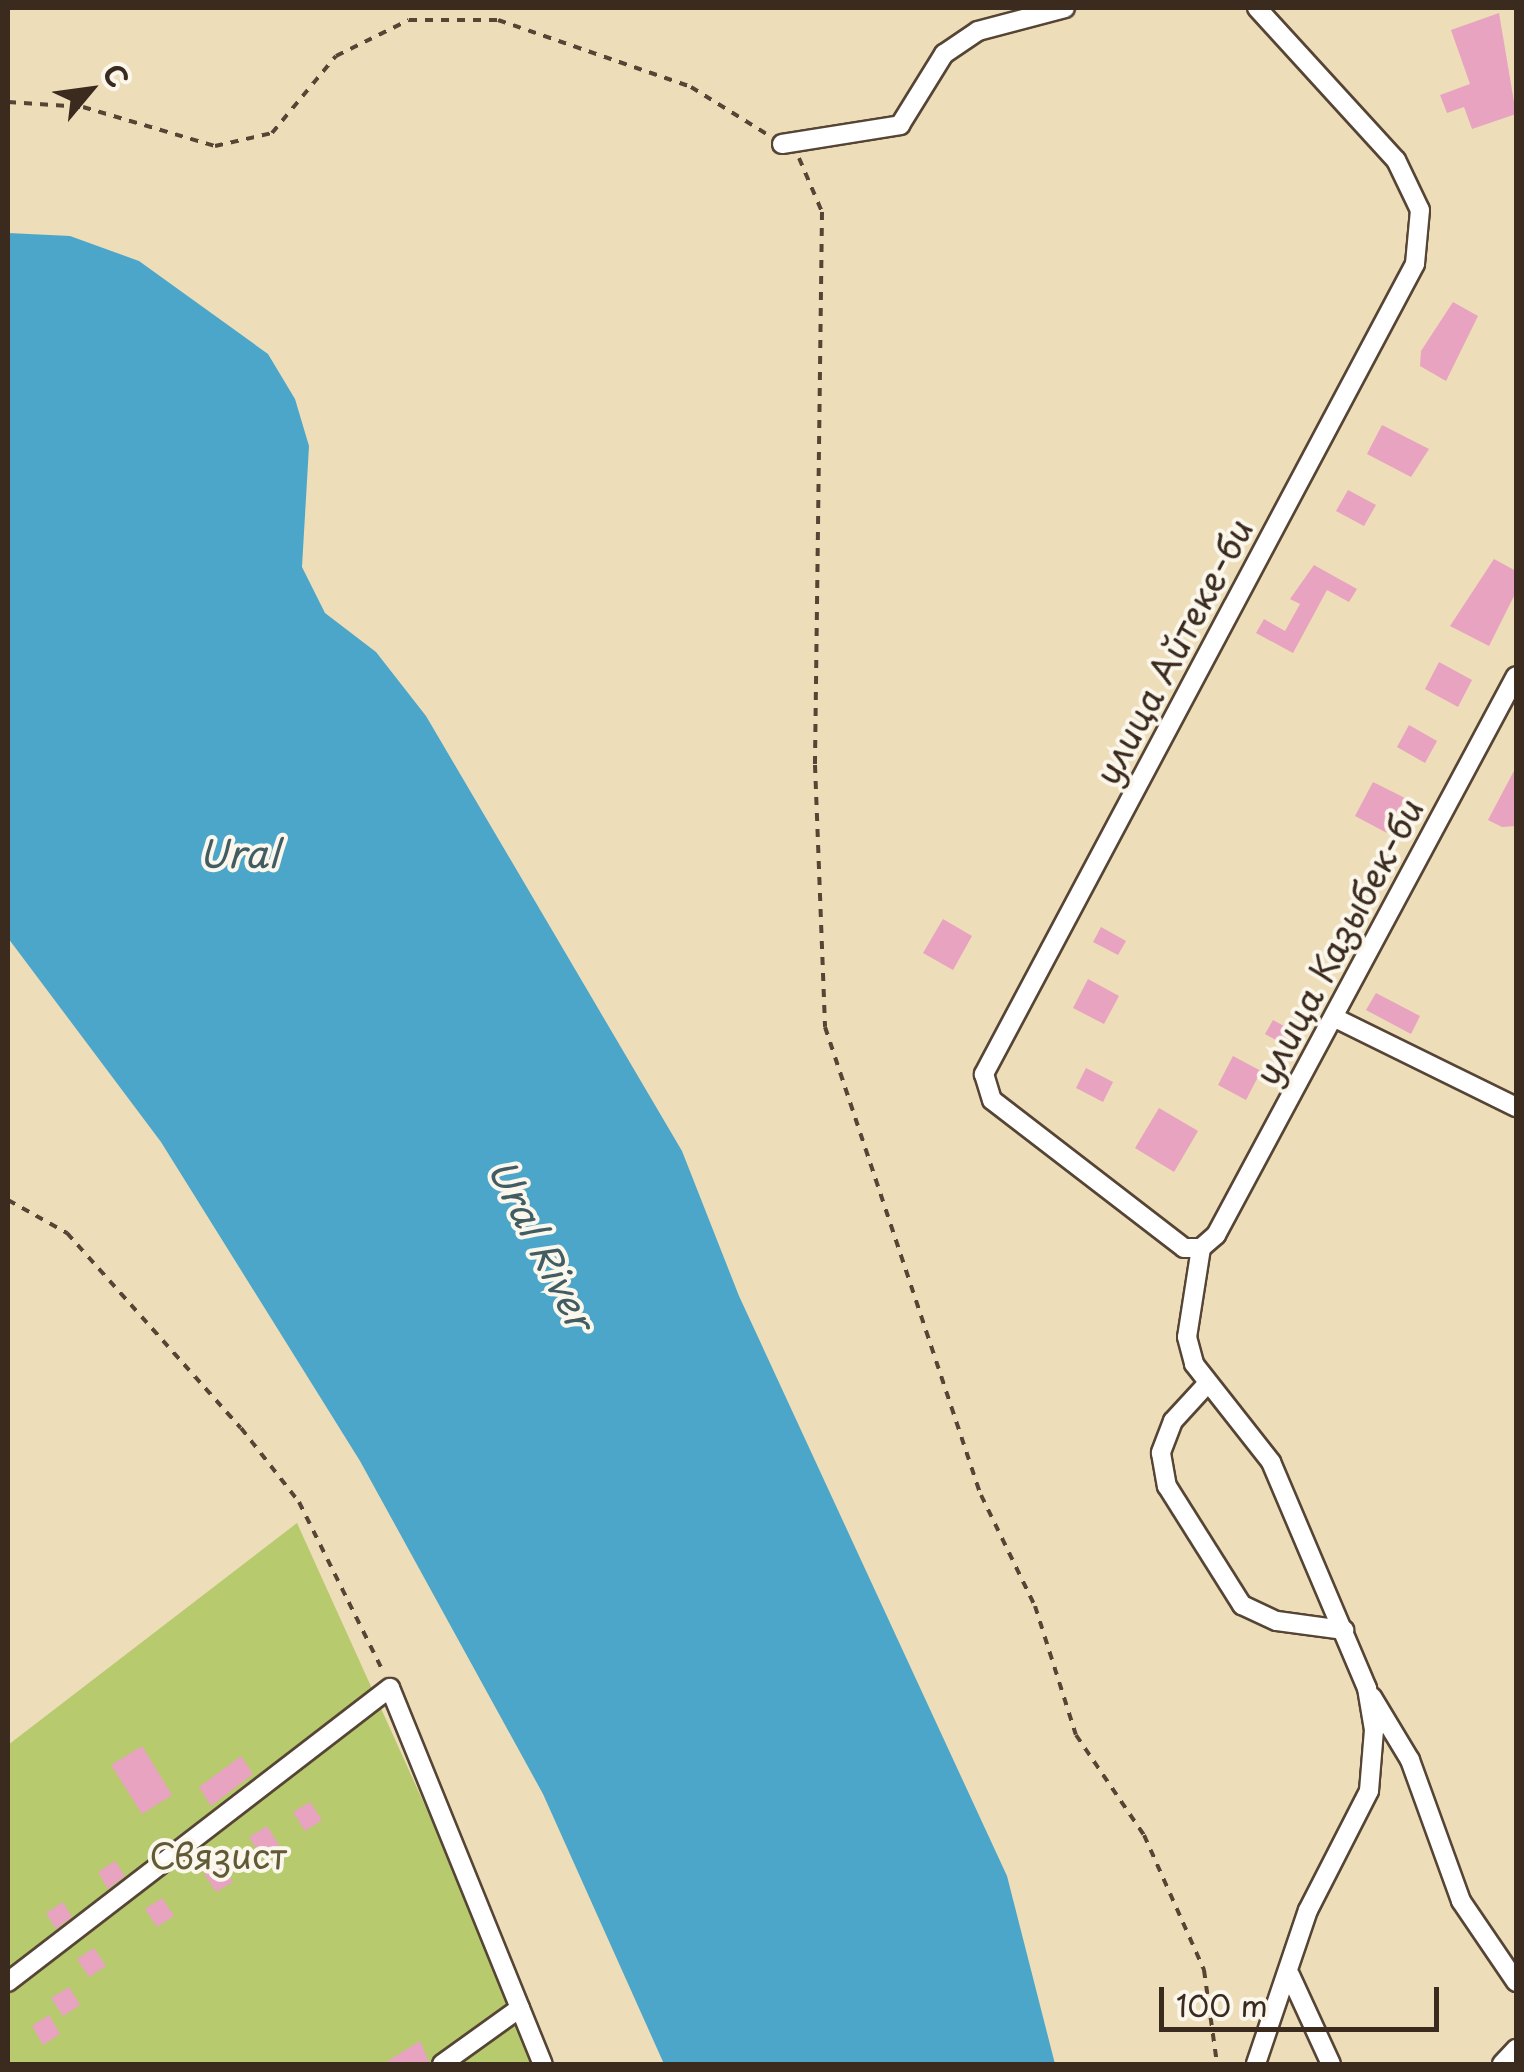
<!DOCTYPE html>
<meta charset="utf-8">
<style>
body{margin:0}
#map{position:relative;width:1524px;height:2072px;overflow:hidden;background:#edddb9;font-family:"Playpen Sans",sans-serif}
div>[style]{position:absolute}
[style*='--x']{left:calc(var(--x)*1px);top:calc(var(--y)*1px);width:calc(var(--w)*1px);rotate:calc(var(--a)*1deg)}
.green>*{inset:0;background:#b7ca6d}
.water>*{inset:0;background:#4ba6c9}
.building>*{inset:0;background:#e7a3bf}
.path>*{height:4px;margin-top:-2px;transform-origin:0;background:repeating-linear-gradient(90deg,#564535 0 8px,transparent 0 16px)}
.roads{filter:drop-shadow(2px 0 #564535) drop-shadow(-2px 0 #564535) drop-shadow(0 2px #564535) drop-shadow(0 -2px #564535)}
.minor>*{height:18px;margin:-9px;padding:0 9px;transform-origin:9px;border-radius:9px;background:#fff}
span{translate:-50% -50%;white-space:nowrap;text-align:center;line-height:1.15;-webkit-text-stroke:8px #fbf7ec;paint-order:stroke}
.street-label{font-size:35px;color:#3b2a1e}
.park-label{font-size:35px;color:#605a36}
.water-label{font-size:38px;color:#415c62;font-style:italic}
.frame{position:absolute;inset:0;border:10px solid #3b2a1e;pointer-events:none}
.north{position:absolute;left:40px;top:40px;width:100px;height:100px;-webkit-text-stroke:8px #fbf7ec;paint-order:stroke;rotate:61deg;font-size:28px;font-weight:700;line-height:40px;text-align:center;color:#3b2a1e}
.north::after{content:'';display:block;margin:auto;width:35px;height:45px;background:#3b2a1e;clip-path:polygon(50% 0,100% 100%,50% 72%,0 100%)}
.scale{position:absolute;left:1159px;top:1987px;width:280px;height:45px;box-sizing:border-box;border:5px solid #3b2a1e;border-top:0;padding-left:12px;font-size:30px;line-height:35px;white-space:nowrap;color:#3b2a1e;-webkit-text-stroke:8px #fbf7ec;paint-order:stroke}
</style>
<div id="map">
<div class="green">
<i style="clip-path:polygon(297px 1523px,542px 2064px,8px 2064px,8px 1745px)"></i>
</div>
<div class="water">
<i style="clip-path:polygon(8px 233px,70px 236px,139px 261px,268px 354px,295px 399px,309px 446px,302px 567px,325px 613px,376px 652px,426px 716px,682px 1151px,739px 1296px,1007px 1876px,1055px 2064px,664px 2064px,543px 1794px,360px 1461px,161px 1142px,8px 938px)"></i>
</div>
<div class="building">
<i style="clip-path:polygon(1499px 13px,1516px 114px,1472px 129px,1464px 107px,1447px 113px,1440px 95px,1470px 84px,1451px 30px)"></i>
<i style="clip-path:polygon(1453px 302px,1478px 316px,1446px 381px,1420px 366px,1421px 351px)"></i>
<i style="clip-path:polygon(1382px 425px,1429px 449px,1411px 477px,1367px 454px)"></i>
<i style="clip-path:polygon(1348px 490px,1376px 505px,1364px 526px,1336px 511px)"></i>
<i style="clip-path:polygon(1494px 559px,1516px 571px,1516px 592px,1489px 646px,1450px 626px)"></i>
<i style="clip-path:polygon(1314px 565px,1357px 589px,1349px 602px,1327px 590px,1293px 653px,1256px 633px,1264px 619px,1285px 631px,1300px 604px,1290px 599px)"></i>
<i style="clip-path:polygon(1439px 662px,1472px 680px,1458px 707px,1425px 689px)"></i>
<i style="clip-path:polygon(1409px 725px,1437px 741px,1425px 763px,1397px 747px)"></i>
<i style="clip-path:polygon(1516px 767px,1516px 826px,1502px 827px,1488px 820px)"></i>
<i style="clip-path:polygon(1373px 782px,1405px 798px,1387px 833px,1355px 816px)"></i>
<i style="clip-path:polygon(943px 919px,972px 936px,953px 970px,923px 953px)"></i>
<i style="clip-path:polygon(1101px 927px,1126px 941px,1118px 955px,1093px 942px)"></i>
<i style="clip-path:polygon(1088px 979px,1119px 996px,1104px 1024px,1073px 1008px)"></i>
<i style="clip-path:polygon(1376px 993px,1420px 1016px,1411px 1034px,1366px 1010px)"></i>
<i style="clip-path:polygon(1273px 1020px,1298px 1034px,1290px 1048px,1265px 1034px)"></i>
<i style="clip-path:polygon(1233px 1056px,1261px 1071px,1246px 1100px,1218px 1085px)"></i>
<i style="clip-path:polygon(1086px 1068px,1113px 1082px,1103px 1102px,1076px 1088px)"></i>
<i style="clip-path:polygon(1159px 1108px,1198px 1131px,1174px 1172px,1135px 1148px)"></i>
<i style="clip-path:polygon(142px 1746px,172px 1795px,142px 1814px,111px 1765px)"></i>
<i style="clip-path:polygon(241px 1756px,253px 1774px,211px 1806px,199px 1787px)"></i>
<i style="clip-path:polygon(310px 1802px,322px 1820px,305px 1831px,293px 1812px)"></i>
<i style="clip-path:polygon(267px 1826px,279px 1845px,261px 1856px,249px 1837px)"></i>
<i style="clip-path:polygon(115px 1861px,125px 1876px,108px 1889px,98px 1872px)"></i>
<i style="clip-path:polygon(222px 1863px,233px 1882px,216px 1892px,204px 1874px)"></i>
<i style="clip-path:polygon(162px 1898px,174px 1916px,157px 1927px,145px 1909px)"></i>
<i style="clip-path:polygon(63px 1902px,72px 1917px,56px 1929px,46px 1913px)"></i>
<i style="clip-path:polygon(94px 1948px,106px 1966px,89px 1977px,77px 1959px)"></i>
<i style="clip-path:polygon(69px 1987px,80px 2005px,63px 2016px,51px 1998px)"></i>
<i style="clip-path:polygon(49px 2015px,60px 2034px,43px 2045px,32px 2026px)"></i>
<i style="clip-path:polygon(420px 2041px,430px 2064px,383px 2064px)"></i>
</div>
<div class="path">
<i style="--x:8;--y:102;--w:75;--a:3.8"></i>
<i style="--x:83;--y:107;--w:138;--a:16.5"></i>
<i style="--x:215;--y:146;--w:58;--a:-12.8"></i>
<i style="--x:272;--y:133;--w:100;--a:-50.3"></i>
<i style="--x:336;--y:56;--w:81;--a:-26.3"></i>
<i style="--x:409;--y:20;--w:89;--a:0"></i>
<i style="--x:498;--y:20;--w:204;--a:19.1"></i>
<i style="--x:691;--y:87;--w:91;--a:31.9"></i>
<i style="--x:799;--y:158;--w:59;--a:66.9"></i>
<i style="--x:822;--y:212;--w:553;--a:90.73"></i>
<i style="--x:815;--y:765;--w:262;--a:87.8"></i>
<i style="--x:825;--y:1027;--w:493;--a:71.6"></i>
<i style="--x:981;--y:1495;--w:123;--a:64.1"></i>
<i style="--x:1035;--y:1606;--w:135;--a:72.4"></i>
<i style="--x:1076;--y:1735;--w:121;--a:55.8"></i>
<i style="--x:1144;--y:1835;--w:148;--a:66"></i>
<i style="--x:1204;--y:1970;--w:95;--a:82.1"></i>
<i style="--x:8;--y:1200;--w:68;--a:29.2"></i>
<i style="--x:67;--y:1233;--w:261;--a:48.3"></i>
<i style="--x:241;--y:1428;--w:94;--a:51.9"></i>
<i style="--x:299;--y:1502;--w:191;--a:63.6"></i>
</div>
<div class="roads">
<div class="minor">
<i style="--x:1257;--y:8;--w:206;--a:47.6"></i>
<i style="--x:1396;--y:160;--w:55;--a:64.4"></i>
<i style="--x:1420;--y:210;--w:54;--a:95.3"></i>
<i style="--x:1415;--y:264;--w:918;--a:118.02"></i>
<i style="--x:984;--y:1074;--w:27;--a:73"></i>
<i style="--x:992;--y:1100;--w:242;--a:37.6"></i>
<i style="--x:1184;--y:1248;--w:17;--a:0"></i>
<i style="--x:1201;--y:1248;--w:20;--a:-41"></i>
<i style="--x:1216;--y:1235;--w:634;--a:-61.78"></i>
<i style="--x:782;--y:144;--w:120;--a:-9.1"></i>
<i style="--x:900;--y:125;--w:84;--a:-58.2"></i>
<i style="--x:944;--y:54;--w:41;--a:-34.1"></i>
<i style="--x:978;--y:31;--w:90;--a:-14.8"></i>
<i style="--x:1335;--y:1018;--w:202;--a:26.2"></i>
<i style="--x:1201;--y:1248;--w:90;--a:98.9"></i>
<i style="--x:1187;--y:1337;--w:28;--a:75"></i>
<i style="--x:1194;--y:1364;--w:125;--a:51.8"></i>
<i style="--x:1271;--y:1462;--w:246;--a:67"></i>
<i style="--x:1367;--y:1688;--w:43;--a:80.5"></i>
<i style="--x:1374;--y:1730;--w:61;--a:94.7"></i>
<i style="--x:1369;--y:1791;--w:134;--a:117.1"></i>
<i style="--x:1308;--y:1910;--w:163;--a:108.7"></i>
<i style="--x:1207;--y:1384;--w:50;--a:132.6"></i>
<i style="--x:1173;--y:1421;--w:34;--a:111"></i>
<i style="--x:1161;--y:1453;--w:34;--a:80"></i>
<i style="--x:1167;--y:1486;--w:141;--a:57.8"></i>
<i style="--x:1242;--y:1605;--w:38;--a:25"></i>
<i style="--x:1277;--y:1621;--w:68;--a:7.7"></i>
<i style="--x:1372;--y:1697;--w:74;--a:58.9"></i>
<i style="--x:1410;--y:1760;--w:150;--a:70.1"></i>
<i style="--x:1461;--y:1901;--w:98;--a:55.8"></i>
<i style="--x:1290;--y:1975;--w:98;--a:65.3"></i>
<i style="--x:8;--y:1982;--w:482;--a:-37.6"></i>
<i style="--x:390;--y:1688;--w:406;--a:67.9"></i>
<i style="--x:442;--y:2064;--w:96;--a:-35.7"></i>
<i style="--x:1502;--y:2064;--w:21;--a:-47"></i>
</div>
</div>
<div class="street-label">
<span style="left:1173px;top:651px;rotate:-62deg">улица Айтеке-би</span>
<span style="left:1338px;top:941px;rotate:-62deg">улица Казыбек-би</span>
</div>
<div class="park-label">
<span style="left:218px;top:1855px">Связист</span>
</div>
<div class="water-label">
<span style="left:239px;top:853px">Ural</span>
<span style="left:542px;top:1244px;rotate:63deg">Ural River</span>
</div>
<div class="frame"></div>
<div class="north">С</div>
<div class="scale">100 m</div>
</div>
